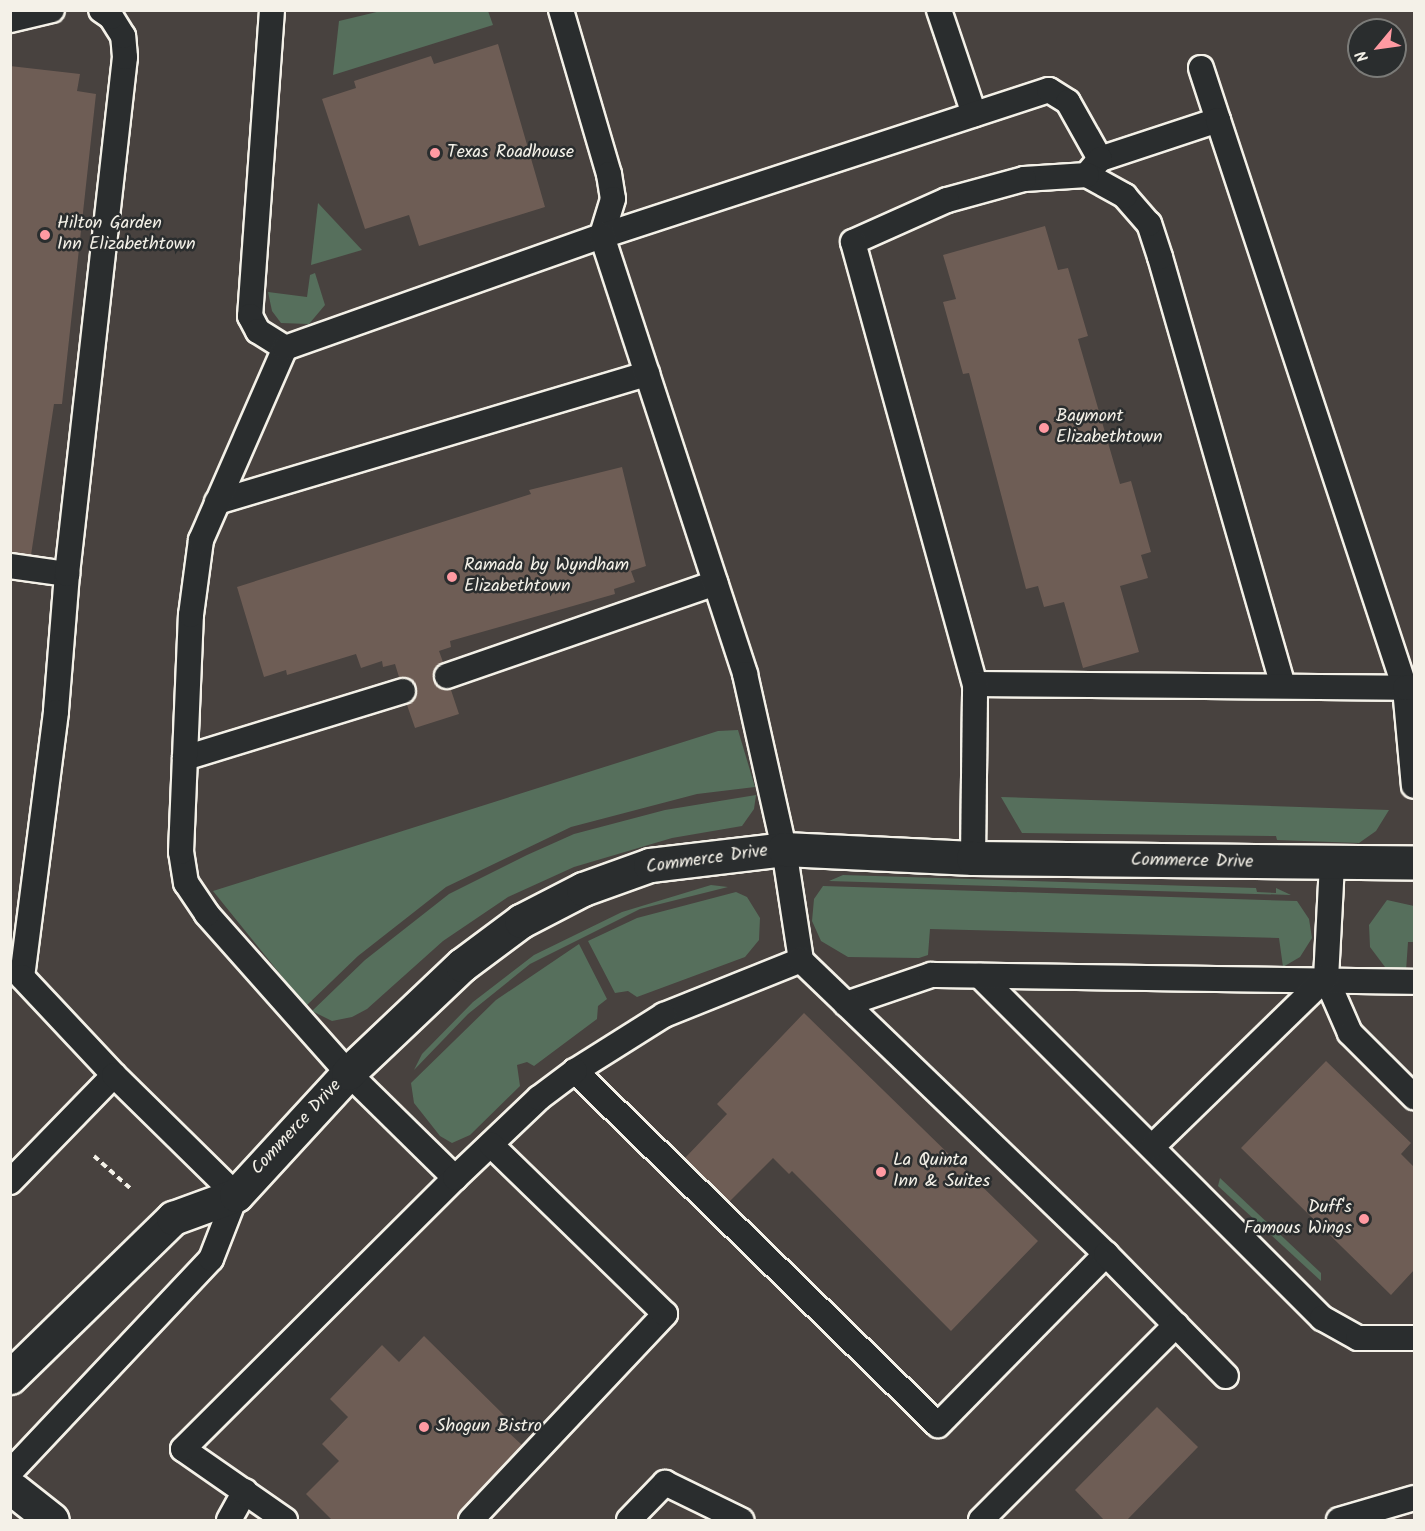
<!DOCTYPE html>
<style>
body{margin:0}
#map{position:relative;width:1425px;height:1531px;overflow:hidden;background:#383736;font-family:Kalam,sans-serif}
div>[style]{position:absolute}
[style*='--x']{left:calc(var(--x)*1px);top:calc(var(--y)*1px);width:calc(var(--w)*1px);rotate:calc(var(--a)*1deg)}
.built>*{inset:0;background:#48423f}
.green>*{inset:0;background:#566f5c}
.building>*{inset:0;background:#6e5d55}
.path>*{height:4px;margin-top:-2px;transform-origin:0;background:repeating-linear-gradient(90deg,#f4f1e8 0 6px,transparent 0 10.5px)}
.roads{filter:drop-shadow(2px 0 #f4f1e8) drop-shadow(-2px 0 #f4f1e8) drop-shadow(0 2px #f4f1e8) drop-shadow(0 -2px #f4f1e8)}
.lane>*{height:24px;margin:-12px;padding:0 12px;transform-origin:12px;border-radius:12px;background:#2a2d2e}
.street>*{height:33px;margin:-16.5px;padding:0 16.5px;transform-origin:16.5px;border-radius:16.5px;background:#2a2d2e}
.dots>*{width:16px;height:16px;translate:-50% -50%;box-sizing:border-box;border:3px solid #2a2d2e;border-radius:50%}
span{translate:-50% -50%;white-space:nowrap;text-align:center;line-height:1.15;-webkit-text-stroke:5px #2a2d2e;paint-order:stroke}
.poi-label{font-size:18px;color:#f4f1e8}
.left{translate:0 -50%;text-align:left}
.right{translate:-100% -50%;text-align:right}
.street-label{font-size:18px;color:#f4f1e8}
.frame{position:absolute;inset:0;border:12px solid #f4f1e8;pointer-events:none}
.north{position:absolute;left:1347px;top:18px;width:60px;height:60px;box-sizing:border-box;background:#2a2d2e;border:2px solid #7b7b78;border-radius:50%;rotate:241deg;font-size:16px;font-weight:700;line-height:24px;text-align:center;color:#f4f1e8}
.north::after{content:'';display:block;margin:auto;width:21px;height:27px;background:#ff9aa2;clip-path:polygon(50% 0,100% 100%,50% 72%,0 100%)}
</style>
<div id="map">
<div class="built">
<i style="clip-path:polygon(evenodd,11px 11px,1414px 11px,1414px 1520px,11px 1520px,11px 11px,1359px 30px,1395px 30px,1395px 66px,1359px 66px,1359px 30px)"></i>
</div>
<div class="green">
<i style="clip-path:polygon(385px 10px,488px 11px,493px 25px,333px 75px,339px 21px)"></i>
<i style="clip-path:polygon(318px 203px,362px 250px,311px 265px)"></i>
<i style="clip-path:polygon(315px 273px,325px 305px,309px 324px,281px 323px,272px 311px,268px 292px,307px 297px,310px 275px)"></i>
<i style="clip-path:polygon(738px 730px,755px 787px,697px 794px,571px 827px,446px 887px,358px 956px,306px 1006px,213px 891px,718px 731px)"></i>
<i style="clip-path:polygon(756px 795px,754px 809px,742px 826px,672px 838px,574px 867px,508px 897px,443px 941px,367px 1009px,352px 1017px,332px 1021px,312px 1011px,365px 960px,449px 894px,527px 855px,574px 834px,665px 810px)"></i>
<i style="clip-path:polygon(1001px 797px,1389px 810px,1376px 831px,1359px 843px,1277px 840px,1276px 836px,1022px 833px)"></i>
<i style="clip-path:polygon(843px 875px,1256px 888px,1257px 892px,1276px 893px,1276px 888px,1291px 895px,829px 881px)"></i>
<i style="clip-path:polygon(711px 885px,728px 887px,640px 909px,530px 964px,468px 1014px,414px 1070px,422px 1054px,473px 1002px,534px 955px,622px 912px)"></i>
<i style="clip-path:polygon(823px 886px,1297px 901px,1309px 919px,1312px 938px,1300px 957px,1283px 967px,1279px 938px,930px 929px,928px 955px,919px 958px,848px 957px,821px 941px,812px 921px,814px 899px)"></i>
<i style="clip-path:polygon(736px 892px,747px 897px,760px 918px,759px 940px,745px 957px,637px 997px,628px 991px,615px 993px,588px 941px,637px 918px)"></i>
<i style="clip-path:polygon(1387px 900px,1414px 906px,1414px 942px,1408px 942px,1406px 971px,1388px 971px,1370px 947px,1369px 925px)"></i>
<i style="clip-path:polygon(579px 944px,607px 999px,598px 1006px,597px 1019px,534px 1066px,527px 1062px,517px 1065px,520px 1086px,470px 1135px,452px 1143px,440px 1136px,414px 1103px,411px 1083px,496px 1000px)"></i>
<i style="clip-path:polygon(1220px 1178px,1321px 1273px,1321px 1281px,1218px 1186px)"></i>
</div>
<div class="building">
<i style="clip-path:polygon(498px 44px,545px 207px,419px 246px,409px 215px,365px 229px,322px 99px,356px 88px,354px 81px,431px 56px,434px 64px)"></i>
<i style="clip-path:polygon(10px 66px,80px 74px,77px 91px,96px 94px,62px 404px,54px 404px,31px 555px,10px 552px)"></i>
<i style="clip-path:polygon(1045px 226px,1058px 270px,1068px 268px,1088px 336px,1078px 339px,1120px 484px,1131px 481px,1151px 552px,1141px 555px,1148px 578px,1120px 586px,1139px 652px,1083px 668px,1064px 602px,1044px 607px,1038px 586px,1026px 589px,969px 373px,963px 374px,943px 302px,956px 299px,943px 255px)"></i>
<i style="clip-path:polygon(622px 467px,646px 566px,631px 571px,635px 582px,614px 589px,615px 594px,450px 641px,451px 647px,439px 651px,443px 662px,436px 667px,433px 680px,438px 687px,451px 690px,459px 714px,415px 728px,407px 705px,417px 695px,413px 681px,399px 677px,395px 664px,383px 667px,382px 661px,361px 668px,356px 654px,287px 675px,286px 670px,264px 677px,237px 587px,531px 494px,529px 490px)"></i>
<i style="clip-path:polygon(804px 1013px,1038px 1241px,951px 1331px,792px 1171px,789px 1174px,773px 1158px,729px 1202px,685px 1158px,727px 1114px,717px 1104px)"></i>
<i style="clip-path:polygon(1326px 1061px,1411px 1143px,1401px 1154px,1414px 1167px,1414px 1270px,1391px 1295px,1241px 1148px)"></i>
<i style="clip-path:polygon(424px 1336px,513px 1424px,507px 1431px,522px 1445px,461px 1510px,457px 1521px,333px 1521px,306px 1494px,339px 1461px,322px 1444px,348px 1417px,330px 1399px,382px 1345px,399px 1362px)"></i>
<i style="clip-path:polygon(1157px 1407px,1198px 1447px,1126px 1521px,1105px 1521px,1075px 1490px)"></i>
</div>
<div class="path">
<i style="--x:94;--y:1156;--w:50;--a:41.7"></i>
</div>
<div class="roads">
<div class="lane">
<i style="--x:272;--y:10;--w:307;--a:94.1"></i>
<i style="--x:250;--y:316;--w:17;--a:62"></i>
<i style="--x:258;--y:331;--w:32;--a:32"></i>
<i style="--x:561;--y:10;--w:171;--a:73.7"></i>
<i style="--x:609;--y:174;--w:25;--a:81"></i>
<i style="--x:613;--y:199;--w:39;--a:107"></i>
<i style="--x:939;--y:10;--w:110;--a:71.4"></i>
<i style="--x:10;--y:20;--w:43;--a:-13.4"></i>
<i style="--x:1201;--y:68;--w:55;--a:71.9"></i>
<i style="--x:1100;--y:159;--w:124;--a:-18.3"></i>
<i style="--x:1218;--y:120;--w:598;--a:71.78"></i>
<i style="--x:1405;--y:688;--w:98;--a:84.8"></i>
<i style="--x:602;--y:236;--w:470;--a:-18.1"></i>
<i style="--x:1049;--y:90;--w:22;--a:32"></i>
<i style="--x:1068;--y:102;--w:65;--a:60.7"></i>
<i style="--x:1100;--y:159;--w:16;--a:130"></i>
<i style="--x:217;--y:502;--w:449;--a:-16.6"></i>
<i style="--x:10;--y:566;--w:58;--a:8"></i>
<i style="--x:67;--y:574;--w:138;--a:94.6"></i>
<i style="--x:56;--y:712;--w:267;--a:97.3"></i>
<i style="--x:22;--y:977;--w:134;--a:46.8"></i>
<i style="--x:114;--y:1075;--w:149;--a:134.2"></i>
<i style="--x:67;--y:574;--w:520;--a:-83.6"></i>
<i style="--x:125;--y:57;--w:21;--a:-95"></i>
<i style="--x:123;--y:36;--w:22;--a:-122"></i>
<i style="--x:111;--y:17;--w:12;--a:-145"></i>
<i style="--x:447;--y:676;--w:284;--a:-19.1"></i>
<i style="--x:1283;--y:686;--w:446;--a:-106"></i>
<i style="--x:1160;--y:257;--w:35;--a:-108"></i>
<i style="--x:1149;--y:224;--w:37;--a:-131"></i>
<i style="--x:1125;--y:196;--w:43;--a:-151.1"></i>
<i style="--x:1087;--y:175;--w:63;--a:176.4"></i>
<i style="--x:1024;--y:179;--w:80;--a:164.7"></i>
<i style="--x:947;--y:200;--w:103;--a:155.9"></i>
<i style="--x:853;--y:242;--w:459;--a:74.6"></i>
<i style="--x:975;--y:684;--w:430;--a:0.5"></i>
<i style="--x:1405;--y:688;--w:9;--a:-6"></i>
<i style="--x:185;--y:758;--w:228;--a:-17.1"></i>
<i style="--x:973;--y:858;--w:174;--a:-89.3"></i>
<i style="--x:1332;--y:864;--w:114;--a:93"></i>
<i style="--x:1326;--y:978;--w:60;--a:66.4"></i>
<i style="--x:1350;--y:1033;--w:91;--a:45"></i>
<i style="--x:980;--y:976;--w:484;--a:45"></i>
<i style="--x:1322;--y:1318;--w:41;--a:29.1"></i>
<i style="--x:1358;--y:1338;--w:56;--a:0"></i>
<i style="--x:846;--y:1004;--w:90;--a:-18.8"></i>
<i style="--x:931;--y:975;--w:483;--a:0.8"></i>
<i style="--x:1152;--y:1147;--w:243;--a:-44.2"></i>
<i style="--x:455;--y:1178;--w:150;--a:-135.5"></i>
<i style="--x:348;--y:1073;--w:213;--a:-131.6"></i>
<i style="--x:207;--y:914;--w:37;--a:-124"></i>
<i style="--x:186;--y:883;--w:31;--a:-99"></i>
<i style="--x:181;--y:852;--w:237;--a:-87.6"></i>
<i style="--x:191;--y:615;--w:76;--a:-82.4"></i>
<i style="--x:201;--y:540;--w:210;--a:-66.4"></i>
<i style="--x:285;--y:348;--w:336;--a:-19.5"></i>
<i style="--x:602;--y:236;--w:461;--a:71.9"></i>
<i style="--x:745;--y:674;--w:179;--a:77.4"></i>
<i style="--x:784;--y:849;--w:112;--a:81.3"></i>
<i style="--x:801;--y:960;--w:148;--a:158.1"></i>
<i style="--x:664;--y:1015;--w:105;--a:147.8"></i>
<i style="--x:575;--y:1071;--w:507;--a:44.28"></i>
<i style="--x:938;--y:1425;--w:240;--a:-45.5"></i>
<i style="--x:1106;--y:1254;--w:424;--a:-136.1"></i>
<i style="--x:1106;--y:1254;--w:171;--a:45.5"></i>
<i style="--x:14;--y:1468;--w:287;--a:-46.7"></i>
<i style="--x:211;--y:1259;--w:69;--a:-68.7"></i>
<i style="--x:236;--y:1195;--w:171;--a:-135.5"></i>
<i style="--x:229;--y:1520;--w:33;--a:-61"></i>
<i style="--x:285;--y:1520;--w:124;--a:-145.2"></i>
<i style="--x:183;--y:1449;--w:384;--a:-44.9"></i>
<i style="--x:455;--y:1178;--w:116;--a:-43.6"></i>
<i style="--x:539;--y:1098;--w:45;--a:-36.9"></i>
<i style="--x:471;--y:1520;--w:283;--a:-46.7"></i>
<i style="--x:665;--y:1314;--w:243;--a:-135.8"></i>
<i style="--x:629;--y:1520;--w:52;--a:-45.8"></i>
<i style="--x:665;--y:1483;--w:85;--a:26"></i>
<i style="--x:981;--y:1520;--w:276;--a:-45"></i>
<i style="--x:1339;--y:1520;--w:78;--a:-16.3"></i>
</div>
<div class="street">
<i style="--x:10;--y:1377;--w:228;--a:-44.3"></i>
<i style="--x:173;--y:1218;--w:67;--a:-20.1"></i>
<i style="--x:236;--y:1195;--w:166;--a:-47.4"></i>
<i style="--x:348;--y:1073;--w:157;--a:-43.5"></i>
<i style="--x:462;--y:965;--w:74;--a:-36.7"></i>
<i style="--x:521;--y:921;--w:70;--a:-27.3"></i>
<i style="--x:583;--y:889;--w:71;--a:-19.7"></i>
<i style="--x:650;--y:865;--w:135;--a:-6.8"></i>
<i style="--x:784;--y:849;--w:189;--a:2.7"></i>
<i style="--x:973;--y:858;--w:441;--a:0.6"></i>
<i style="--x:14;--y:1490;--w:48;--a:38.3"></i>
</div>
</div>
<div class="dots">
<i style="left:435px;top:153px;background:#ff9aa2"></i>
<i style="left:45px;top:235px;background:#ff9aa2"></i>
<i style="left:1044px;top:428px;background:#ff9aa2"></i>
<i style="left:452px;top:577px;background:#ff9aa2"></i>
<i style="left:881px;top:1172px;background:#ff9aa2"></i>
<i style="left:1364px;top:1219px;background:#ff9aa2"></i>
<i style="left:424px;top:1427px;background:#ff9aa2"></i>
</div>
<div class="poi-label">
<span class="left" style="left:447px;top:153px">Texas Roadhouse</span>
<span class="left" style="left:57px;top:235px">Hilton Garden<br>Inn Elizabethtown</span>
<span class="left" style="left:1056px;top:428px">Baymont<br>Elizabethtown</span>
<span class="left" style="left:464px;top:577px">Ramada by Wyndham<br>Elizabethtown</span>
<span class="left" style="left:893px;top:1172px">La Quinta<br>Inn &amp; Suites</span>
<span class="right" style="left:1352px;top:1219px">Duff's<br>Famous Wings</span>
<span class="left" style="left:436px;top:1427px">Shogun Bistro</span>
</div>
<div class="street-label">
<span style="left:707px;top:860px;rotate:-8deg">Commerce Drive</span>
<span style="left:1192px;top:862px;rotate:1deg">Commerce Drive</span>
<span style="left:297px;top:1128px;rotate:-47deg">Commerce Drive</span>
</div>
<div class="frame"></div>
<div class="north">N</div>
</div>
